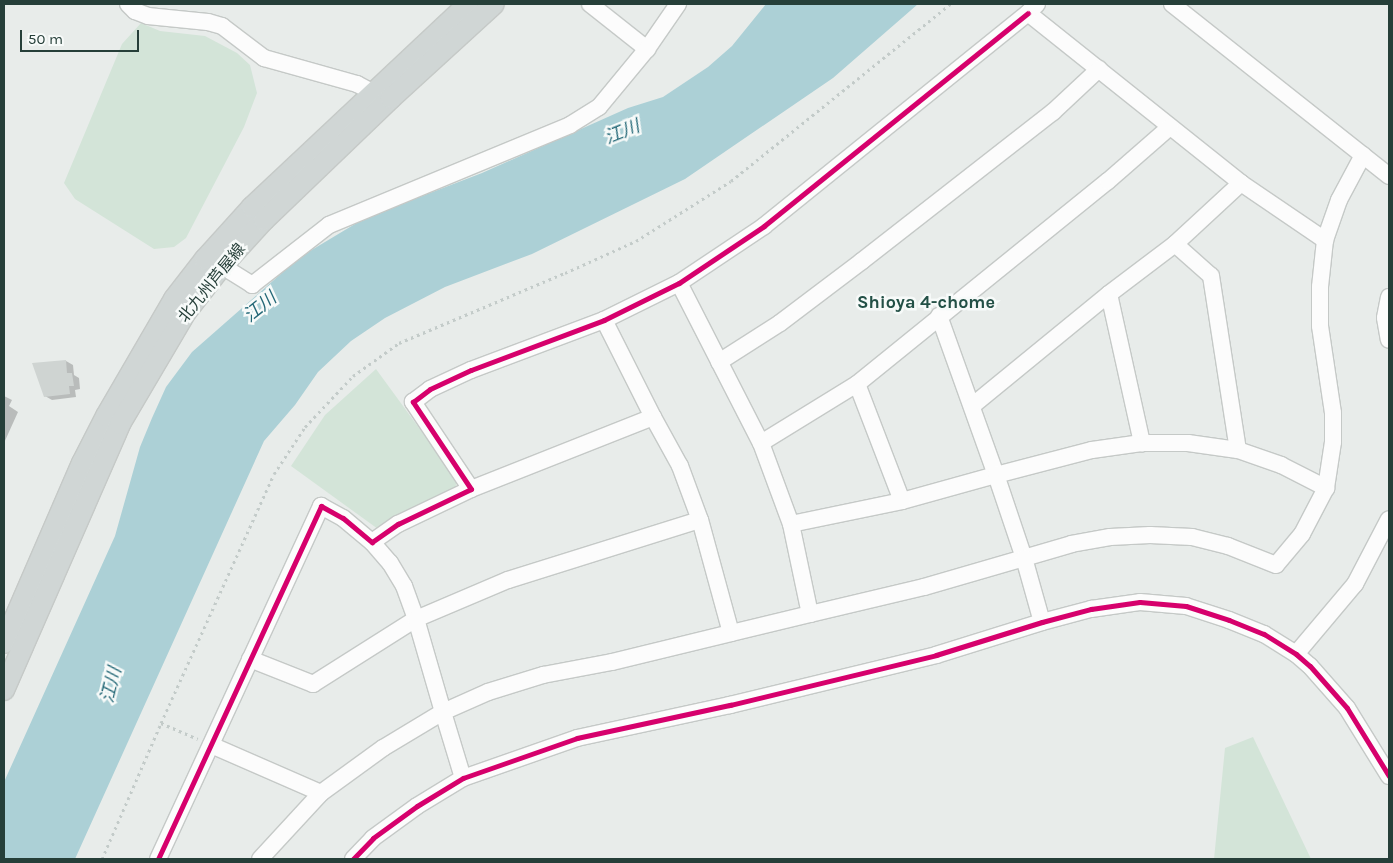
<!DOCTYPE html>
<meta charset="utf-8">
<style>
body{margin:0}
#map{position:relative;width:1393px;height:863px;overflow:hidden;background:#e8ecea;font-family:Karla,"Noto Sans JP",sans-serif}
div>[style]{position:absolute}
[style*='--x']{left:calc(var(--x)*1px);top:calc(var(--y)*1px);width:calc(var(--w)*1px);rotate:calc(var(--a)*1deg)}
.green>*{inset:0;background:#d3e4d8}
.water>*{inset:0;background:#acd0d6}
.shadow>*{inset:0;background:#0003}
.building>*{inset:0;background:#cfd4d2}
.path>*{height:3px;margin-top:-1.5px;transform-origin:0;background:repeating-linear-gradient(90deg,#c3cbc9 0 2.5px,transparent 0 6.5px)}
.roads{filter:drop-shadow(1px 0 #c5c9c7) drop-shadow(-1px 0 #c5c9c7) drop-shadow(0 1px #c5c9c7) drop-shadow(0 -1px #c5c9c7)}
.minor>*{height:16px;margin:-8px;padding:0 8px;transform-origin:8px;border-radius:8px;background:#fcfcfc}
.major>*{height:20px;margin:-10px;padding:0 10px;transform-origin:10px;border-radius:10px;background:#d0d6d5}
.cycleway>*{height:5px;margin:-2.5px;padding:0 2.5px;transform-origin:2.5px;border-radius:2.5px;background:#d6006c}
span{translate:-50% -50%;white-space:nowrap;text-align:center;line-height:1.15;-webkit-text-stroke:5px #f7faf9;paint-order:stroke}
.street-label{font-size:16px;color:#263f39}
.water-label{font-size:18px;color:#246877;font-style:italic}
.neighbourhood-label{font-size:18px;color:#235046;font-weight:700}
.frame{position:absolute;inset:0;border:5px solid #263f39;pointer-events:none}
.scale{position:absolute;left:20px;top:30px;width:119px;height:22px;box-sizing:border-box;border:2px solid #263f39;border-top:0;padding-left:6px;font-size:15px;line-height:18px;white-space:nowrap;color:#263f39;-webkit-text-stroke:4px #f7faf9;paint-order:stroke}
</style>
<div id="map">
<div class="green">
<i style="clip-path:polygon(141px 23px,160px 31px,205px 36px,237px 53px,250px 65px,257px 93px,244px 127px,186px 238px,174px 247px,154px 249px,75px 199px,64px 183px,122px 44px)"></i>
<i style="clip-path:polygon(376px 369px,457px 480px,455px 489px,378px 529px,291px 466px,325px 415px)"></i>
<i style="clip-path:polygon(1253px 737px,1311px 859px,1214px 859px,1225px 748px)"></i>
</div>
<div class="water">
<i style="clip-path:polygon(766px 4px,918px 4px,833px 78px,685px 179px,532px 254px,445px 287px,385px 318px,351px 341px,318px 372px,295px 405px,264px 441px,75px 859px,4px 859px,4px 782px,115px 536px,140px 447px,152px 418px,166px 387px,192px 352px,300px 257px,365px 218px,482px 173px,628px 108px,663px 97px,708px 67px,732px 46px)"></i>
</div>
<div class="shadow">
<i style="clip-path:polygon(66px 361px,73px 365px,74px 375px,79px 378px,80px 389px,75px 390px,76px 397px,52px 400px,45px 396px)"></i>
<i style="clip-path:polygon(4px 396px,12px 400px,9px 406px,18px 412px,4px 443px)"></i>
</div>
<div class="building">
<i style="clip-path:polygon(66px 360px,67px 373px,72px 373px,74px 386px,69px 386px,70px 394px,44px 397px,32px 363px)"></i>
</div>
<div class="path">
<i style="--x:161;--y:723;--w:273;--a:-65.6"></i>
<i style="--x:274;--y:474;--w:56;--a:-56.6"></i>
<i style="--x:305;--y:427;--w:70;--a:-46.7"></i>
<i style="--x:353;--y:376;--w:57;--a:-35.7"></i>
<i style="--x:399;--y:343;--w:180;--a:-22.9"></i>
<i style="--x:565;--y:273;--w:78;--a:-24.3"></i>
<i style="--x:636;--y:241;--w:112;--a:-32.3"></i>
<i style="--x:731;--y:181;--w:282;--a:-38.9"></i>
<i style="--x:102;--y:859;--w:148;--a:-66.5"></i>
<i style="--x:161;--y:723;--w:40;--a:23.4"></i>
</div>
<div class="roads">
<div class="minor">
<i style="--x:128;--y:4;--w:10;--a:45"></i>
<i style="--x:135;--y:11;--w:14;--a:21"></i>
<i style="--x:148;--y:16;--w:60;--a:5.7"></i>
<i style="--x:208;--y:22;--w:15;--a:16"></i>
<i style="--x:222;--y:26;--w:53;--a:37.3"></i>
<i style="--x:264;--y:58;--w:97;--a:15.6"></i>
<i style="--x:357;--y:84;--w:17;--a:28"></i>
<i style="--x:590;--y:4;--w:73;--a:38.3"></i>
<i style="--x:1037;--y:4;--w:13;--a:135"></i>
<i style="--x:1028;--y:13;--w:273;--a:38.6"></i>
<i style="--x:1241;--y:183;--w:102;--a:34.2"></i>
<i style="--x:1325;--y:240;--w:42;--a:-70.7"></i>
<i style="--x:1339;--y:200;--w:51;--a:-61.9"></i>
<i style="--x:1172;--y:4;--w:277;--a:38.4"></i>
<i style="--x:1325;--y:240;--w:47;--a:96.1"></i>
<i style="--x:1320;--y:287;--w:39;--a:90"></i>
<i style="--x:1320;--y:326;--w:88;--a:81.5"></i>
<i style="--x:1333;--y:413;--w:29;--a:90"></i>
<i style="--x:1333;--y:442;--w:47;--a:98.7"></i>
<i style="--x:1175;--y:244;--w:48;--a:41.6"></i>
<i style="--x:1211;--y:276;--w:176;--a:81.2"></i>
<i style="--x:222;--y:266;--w:36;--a:32"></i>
<i style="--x:252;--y:285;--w:98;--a:-37.9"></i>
<i style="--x:329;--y:225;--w:261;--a:-22.5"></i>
<i style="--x:570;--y:125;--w:34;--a:-32"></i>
<i style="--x:599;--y:107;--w:75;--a:-50.4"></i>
<i style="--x:647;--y:49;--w:55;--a:-55.4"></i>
<i style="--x:679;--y:283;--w:180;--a:62.9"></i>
<i style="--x:761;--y:443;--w:86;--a:69.7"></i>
<i style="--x:791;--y:524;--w:92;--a:78.1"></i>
<i style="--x:810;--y:614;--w:81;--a:166.5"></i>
<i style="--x:1109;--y:294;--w:153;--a:77.5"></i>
<i style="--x:1389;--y:297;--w:21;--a:101"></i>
<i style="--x:1385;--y:318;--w:22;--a:80"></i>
<i style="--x:604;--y:320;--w:109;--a:63.2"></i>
<i style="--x:719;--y:362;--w:72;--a:-32.6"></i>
<i style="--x:780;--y:323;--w:103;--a:-37.1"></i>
<i style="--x:862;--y:261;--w:242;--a:-38"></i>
<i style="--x:1053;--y:112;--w:63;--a:-43.1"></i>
<i style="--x:972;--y:406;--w:177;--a:-39.3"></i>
<i style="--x:1109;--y:294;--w:83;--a:-37.1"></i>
<i style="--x:1175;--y:244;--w:90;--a:-42.7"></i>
<i style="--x:761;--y:443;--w:113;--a:-31.6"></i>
<i style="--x:857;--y:384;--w:323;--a:-39"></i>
<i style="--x:1108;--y:181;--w:82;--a:-41.1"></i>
<i style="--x:902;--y:501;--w:98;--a:-15.5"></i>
<i style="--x:996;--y:475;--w:169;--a:-109.7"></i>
<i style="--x:791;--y:524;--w:113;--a:-11.7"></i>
<i style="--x:902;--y:501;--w:125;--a:-111"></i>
<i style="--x:810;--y:614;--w:117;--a:-13.3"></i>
<i style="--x:924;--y:587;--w:104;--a:-16.2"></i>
<i style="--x:1024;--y:558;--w:88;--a:-108.6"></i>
<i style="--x:996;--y:475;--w:99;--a:-14.6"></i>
<i style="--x:1092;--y:450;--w:50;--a:-8"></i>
<i style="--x:1142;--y:443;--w:46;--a:0"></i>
<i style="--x:1188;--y:443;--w:50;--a:8"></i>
<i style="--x:1238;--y:450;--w:46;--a:19.2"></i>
<i style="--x:1281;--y:465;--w:51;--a:27.1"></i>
<i style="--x:1326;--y:488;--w:52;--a:117.6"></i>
<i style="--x:1302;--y:534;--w:40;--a:130"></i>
<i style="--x:1276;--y:565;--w:52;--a:-158.4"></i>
<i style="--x:1228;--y:546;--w:37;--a:-166"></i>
<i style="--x:1192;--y:537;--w:42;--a:-177.3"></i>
<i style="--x:1150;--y:535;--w:40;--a:177.1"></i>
<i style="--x:1110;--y:537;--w:39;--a:170"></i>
<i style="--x:1072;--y:544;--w:50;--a:163.7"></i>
<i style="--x:1024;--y:558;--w:66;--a:74.3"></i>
<i style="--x:1296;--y:654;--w:92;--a:-49.9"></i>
<i style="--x:1355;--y:584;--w:73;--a:-62.4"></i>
<i style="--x:250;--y:659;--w:68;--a:21.6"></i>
<i style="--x:313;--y:684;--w:122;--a:-32.3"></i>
<i style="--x:416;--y:619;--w:35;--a:-110"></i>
<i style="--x:404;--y:586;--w:27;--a:-121"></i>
<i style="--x:390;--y:563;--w:28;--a:-131"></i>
<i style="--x:211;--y:745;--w:120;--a:23.6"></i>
<i style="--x:321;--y:793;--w:90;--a:132.7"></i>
<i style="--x:463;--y:778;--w:69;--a:-106.9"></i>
<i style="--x:443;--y:712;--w:49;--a:-24"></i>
<i style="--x:488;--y:692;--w:58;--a:-17.2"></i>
<i style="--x:543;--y:675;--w:70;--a:-10.7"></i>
<i style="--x:612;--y:662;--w:122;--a:-13.7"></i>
<i style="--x:731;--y:633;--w:117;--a:-105.3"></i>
<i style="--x:321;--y:793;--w:77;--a:-36"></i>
<i style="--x:383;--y:748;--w:70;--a:-31"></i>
<i style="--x:443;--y:712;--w:97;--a:-106.2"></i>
<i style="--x:416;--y:619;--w:100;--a:-23"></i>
<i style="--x:508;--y:580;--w:201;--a:-17.4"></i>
<i style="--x:700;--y:520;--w:58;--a:-110.3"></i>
<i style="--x:680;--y:466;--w:56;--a:-118.9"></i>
<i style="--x:653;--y:417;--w:196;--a:158.4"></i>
<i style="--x:158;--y:859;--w:389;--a:-65.2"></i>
<i style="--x:321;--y:506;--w:25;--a:29"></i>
<i style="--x:343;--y:518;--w:38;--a:40"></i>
<i style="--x:372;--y:542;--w:32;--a:-35"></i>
<i style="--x:398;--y:524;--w:81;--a:-25.6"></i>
<i style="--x:471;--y:489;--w:105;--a:-123.7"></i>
<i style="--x:413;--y:402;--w:21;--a:-37"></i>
<i style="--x:430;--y:389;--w:45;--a:-24.9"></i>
<i style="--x:471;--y:370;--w:142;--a:-20.6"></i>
<i style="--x:604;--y:320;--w:84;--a:-26.3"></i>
<i style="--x:679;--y:283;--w:102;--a:-33.8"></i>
<i style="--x:764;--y:226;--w:339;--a:-38.9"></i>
<i style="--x:353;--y:859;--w:29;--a:-46"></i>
<i style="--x:373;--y:838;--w:54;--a:-36"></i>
<i style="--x:417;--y:806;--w:54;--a:-31.3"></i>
<i style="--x:463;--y:778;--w:121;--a:-19.3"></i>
<i style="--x:577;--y:738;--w:157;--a:-12.2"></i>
<i style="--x:730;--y:705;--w:212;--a:-13.6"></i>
<i style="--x:936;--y:655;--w:111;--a:-17.3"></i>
<i style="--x:1042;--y:622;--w:51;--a:-14.9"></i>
<i style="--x:1091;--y:609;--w:49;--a:-8.1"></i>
<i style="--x:1140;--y:602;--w:46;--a:5"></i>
<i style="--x:1186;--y:606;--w:45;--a:18"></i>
<i style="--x:1229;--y:620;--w:38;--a:22"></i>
<i style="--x:1264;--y:634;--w:38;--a:32"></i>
<i style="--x:1296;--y:654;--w:18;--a:41"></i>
<i style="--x:1310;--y:666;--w:56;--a:48.6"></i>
<i style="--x:1347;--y:708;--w:80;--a:58.3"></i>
</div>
<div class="major">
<i style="--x:4;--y:643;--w:196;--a:-66.6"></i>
<i style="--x:82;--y:463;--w:53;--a:-62.9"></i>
<i style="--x:106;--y:416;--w:135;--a:-59.8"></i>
<i style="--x:174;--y:299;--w:51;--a:-52.2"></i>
<i style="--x:205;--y:259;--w:70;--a:-47.9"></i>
<i style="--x:252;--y:207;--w:296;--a:-43.2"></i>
<i style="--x:4;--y:690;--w:290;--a:-66.4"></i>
<i style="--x:120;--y:424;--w:130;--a:-59.5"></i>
<i style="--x:186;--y:312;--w:58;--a:-52"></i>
<i style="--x:222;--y:266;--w:62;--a:-47.6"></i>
<i style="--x:264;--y:220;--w:176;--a:-43.8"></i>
<i style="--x:391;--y:98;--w:139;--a:-42.4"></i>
</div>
</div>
<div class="cycleway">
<i style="--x:158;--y:859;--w:389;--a:-65.2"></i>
<i style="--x:321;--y:506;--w:25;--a:29"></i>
<i style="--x:343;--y:518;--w:38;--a:40"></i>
<i style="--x:372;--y:542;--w:32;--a:-35"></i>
<i style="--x:398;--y:524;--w:81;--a:-25.6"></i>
<i style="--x:471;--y:489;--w:105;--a:-123.7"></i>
<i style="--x:413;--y:402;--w:21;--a:-37"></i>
<i style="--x:430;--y:389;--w:45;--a:-24.9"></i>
<i style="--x:471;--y:370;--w:142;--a:-20.6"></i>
<i style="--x:604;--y:320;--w:84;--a:-26.3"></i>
<i style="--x:679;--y:283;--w:102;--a:-33.8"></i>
<i style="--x:764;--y:226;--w:339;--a:-38.9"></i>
<i style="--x:353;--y:859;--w:29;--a:-46"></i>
<i style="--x:373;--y:838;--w:54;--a:-36"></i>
<i style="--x:417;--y:806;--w:54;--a:-31.3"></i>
<i style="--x:463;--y:778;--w:121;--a:-19.3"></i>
<i style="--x:577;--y:738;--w:157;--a:-12.2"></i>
<i style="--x:730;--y:705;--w:212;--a:-13.6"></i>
<i style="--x:936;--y:655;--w:111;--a:-17.3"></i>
<i style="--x:1042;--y:622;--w:51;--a:-14.9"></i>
<i style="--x:1091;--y:609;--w:49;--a:-8.1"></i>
<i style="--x:1140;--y:602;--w:46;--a:5"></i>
<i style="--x:1186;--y:606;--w:45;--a:18"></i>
<i style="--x:1229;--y:620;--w:38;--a:22"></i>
<i style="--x:1264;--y:634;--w:38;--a:32"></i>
<i style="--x:1296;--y:654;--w:18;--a:41"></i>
<i style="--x:1310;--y:666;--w:56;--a:48.6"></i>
<i style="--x:1347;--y:708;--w:80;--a:58.3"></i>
</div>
<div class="street-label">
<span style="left:212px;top:283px;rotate:-51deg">北九州芦屋線</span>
</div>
<div class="water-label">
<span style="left:622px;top:132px;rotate:-22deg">江川</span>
<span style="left:260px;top:307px;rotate:-39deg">江川</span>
<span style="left:111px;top:685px;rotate:-76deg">江川</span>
</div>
<div class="neighbourhood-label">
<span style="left:926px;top:302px">Shioya 4-chome</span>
</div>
<div class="frame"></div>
<div class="scale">50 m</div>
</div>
